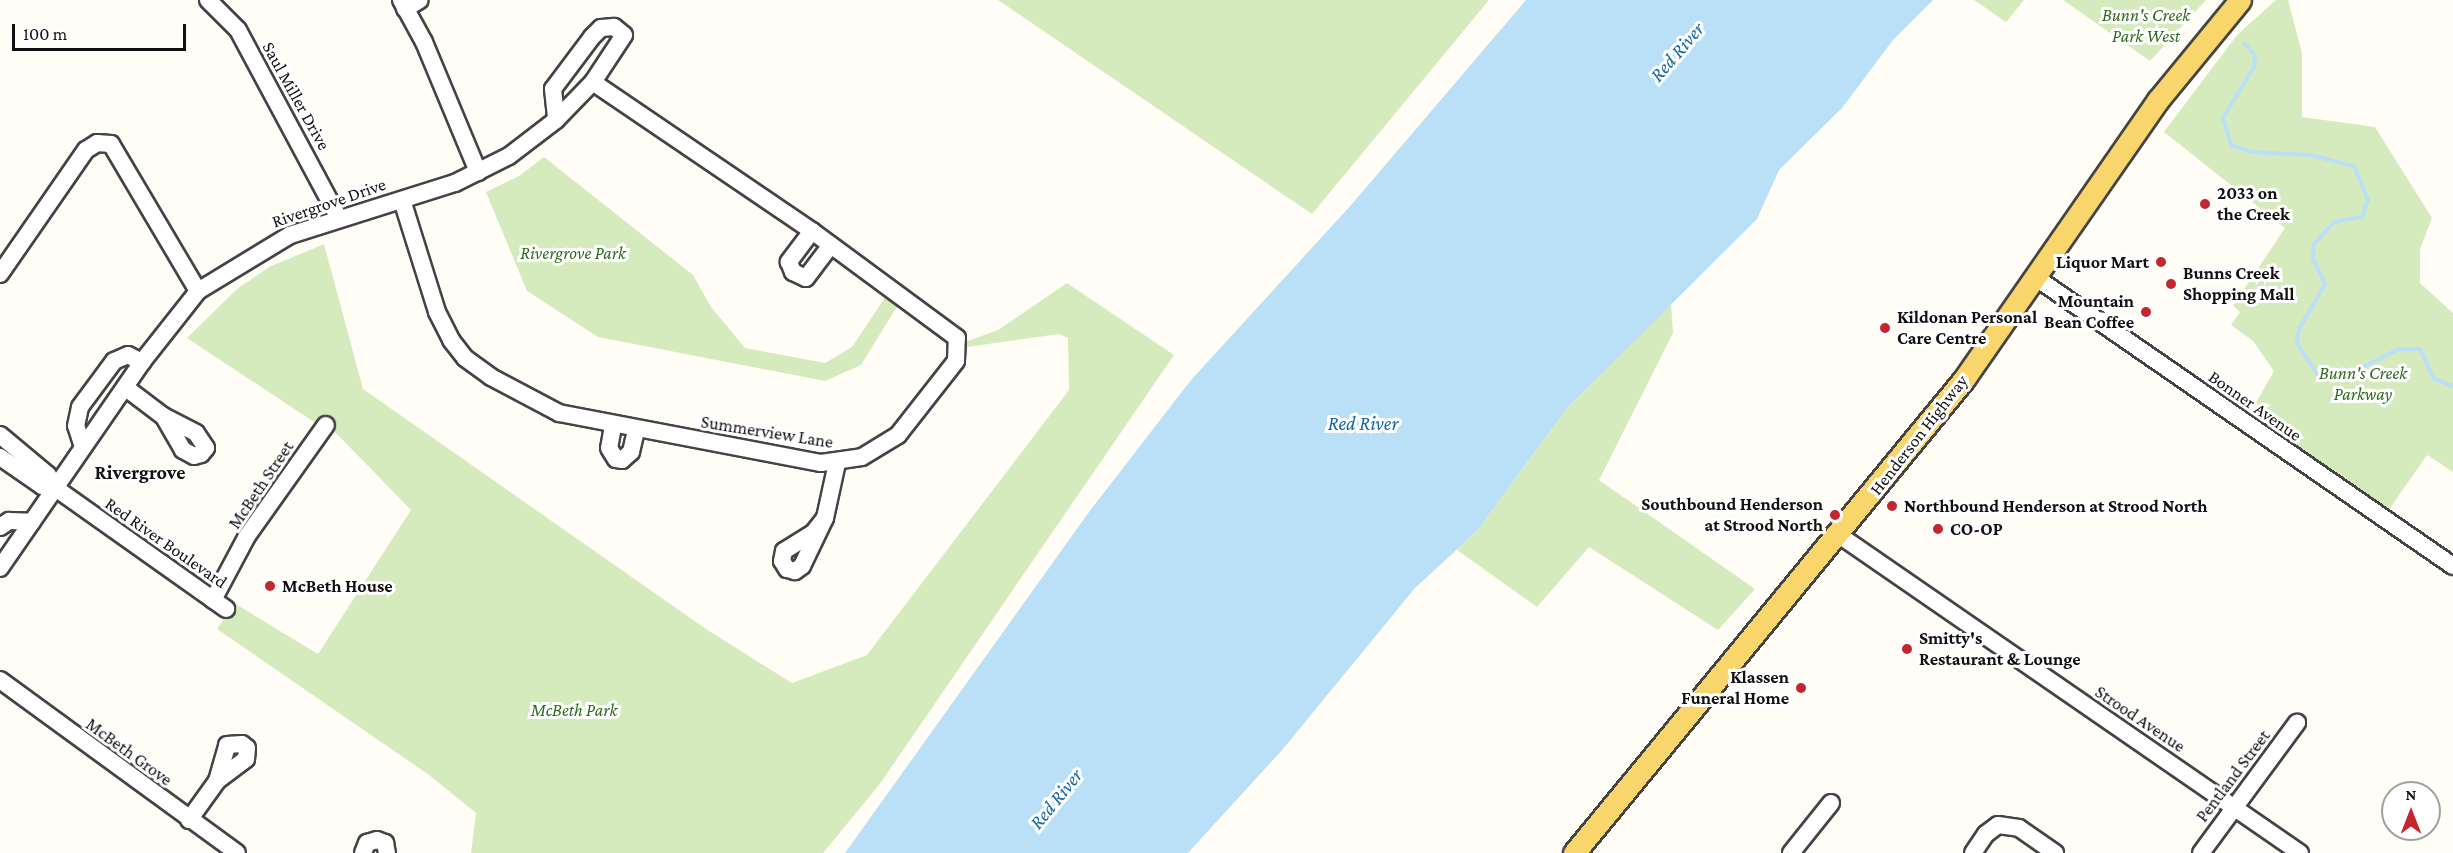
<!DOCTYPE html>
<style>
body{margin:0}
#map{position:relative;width:2453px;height:853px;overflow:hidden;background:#fffdf5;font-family:"Crimson Pro",serif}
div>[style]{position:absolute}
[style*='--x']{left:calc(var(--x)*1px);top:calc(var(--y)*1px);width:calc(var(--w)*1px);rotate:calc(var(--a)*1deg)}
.green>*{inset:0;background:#d5ebbd}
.water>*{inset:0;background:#b9e0f7}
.stream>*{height:4px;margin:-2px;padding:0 2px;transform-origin:2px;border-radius:2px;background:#b9e0f7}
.roads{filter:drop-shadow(2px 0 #444) drop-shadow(-2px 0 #444) drop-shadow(0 2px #444) drop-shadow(0 -2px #444)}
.minor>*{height:16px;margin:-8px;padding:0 8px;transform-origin:8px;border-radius:8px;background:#fff}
.major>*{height:21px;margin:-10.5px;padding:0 10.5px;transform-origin:10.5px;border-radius:10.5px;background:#f9d66b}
.dots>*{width:16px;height:16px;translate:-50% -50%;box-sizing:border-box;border:3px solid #fff;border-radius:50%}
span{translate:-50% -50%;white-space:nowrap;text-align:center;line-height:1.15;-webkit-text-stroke:6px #fff;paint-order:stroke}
.park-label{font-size:18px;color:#2f6b1f;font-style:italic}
.street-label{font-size:18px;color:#111}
.poi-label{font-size:18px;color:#111;font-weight:700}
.left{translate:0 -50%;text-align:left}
.right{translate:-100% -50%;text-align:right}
.water-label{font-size:20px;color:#1768a6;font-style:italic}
.neighbourhood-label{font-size:20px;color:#111;font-weight:700}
.north{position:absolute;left:2381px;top:781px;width:60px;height:60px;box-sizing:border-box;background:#fff;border:2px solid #a0a0a0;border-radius:50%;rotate:0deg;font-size:16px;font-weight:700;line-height:24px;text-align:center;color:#111}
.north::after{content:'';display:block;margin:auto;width:21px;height:27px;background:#c4262e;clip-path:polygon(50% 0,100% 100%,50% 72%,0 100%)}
.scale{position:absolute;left:12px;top:24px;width:174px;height:27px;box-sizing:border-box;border:3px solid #111;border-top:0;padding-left:8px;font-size:18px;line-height:21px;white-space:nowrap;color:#111;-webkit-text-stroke:4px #fff;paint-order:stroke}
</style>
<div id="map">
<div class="green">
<i style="clip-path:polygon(998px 0,1489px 0,1312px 214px)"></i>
<i style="clip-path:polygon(1974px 0,2024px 0,2006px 22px)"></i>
<i style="clip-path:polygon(2063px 0,2206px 0,2150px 61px)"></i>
<i style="clip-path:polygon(2276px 0,2288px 0,2302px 53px,2302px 117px,2375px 127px,2432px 218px,2420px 249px,2420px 283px,2453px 313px,2453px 472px,2427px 455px,2388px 511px,2249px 415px,2274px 371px,2253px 341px,2231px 325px,2240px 312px,2233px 306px,2285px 228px,2164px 132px,2237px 35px)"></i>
<i style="clip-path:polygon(544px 157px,693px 275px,711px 307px,745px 348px,825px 363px,852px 347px,886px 296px,898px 305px,861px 365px,825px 381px,598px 337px,527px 291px,486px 192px,519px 176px)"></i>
<i style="clip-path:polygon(324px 244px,363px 389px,706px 629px,792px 683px,867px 655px,1069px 390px,1068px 338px,1059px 334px,967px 347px,965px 342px,998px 330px,1067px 283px,1174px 355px,879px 785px,823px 853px,471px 853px,476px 813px,429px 775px,217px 629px,234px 603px,318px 654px,411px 510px,333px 430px,316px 418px,317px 424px,187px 338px,237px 289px,269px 267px)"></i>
<i style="clip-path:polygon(1671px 302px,1673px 333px,1599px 480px,1755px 589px,1718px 630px,1589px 547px,1537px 607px,1457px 550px,1477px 531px,1567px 408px)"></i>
</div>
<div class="water">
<i style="clip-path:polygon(1526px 0,1933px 0,1893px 40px,1842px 108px,1779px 170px,1757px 219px,1567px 408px,1477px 531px,1415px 588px,1283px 749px,1188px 853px,845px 853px,1089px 512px,1191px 380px,1352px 204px)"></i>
</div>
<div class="stream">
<i style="--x:2244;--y:43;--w:16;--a:47"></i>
<i style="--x:2255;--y:55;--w:12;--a:95"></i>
<i style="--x:2254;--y:67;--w:60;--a:121.3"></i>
<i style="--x:2223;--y:118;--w:28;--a:73"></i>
<i style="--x:2231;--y:145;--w:21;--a:19"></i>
<i style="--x:2251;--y:152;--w:59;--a:2.9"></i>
<i style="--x:2310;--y:155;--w:45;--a:14"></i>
<i style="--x:2354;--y:166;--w:37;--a:68"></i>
<i style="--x:2368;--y:200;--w:18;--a:109"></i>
<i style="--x:2362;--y:217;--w:28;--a:170"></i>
<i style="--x:2334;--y:222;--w:30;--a:132"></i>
<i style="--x:2314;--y:244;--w:15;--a:94"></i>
<i style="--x:2313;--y:259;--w:28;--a:64"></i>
<i style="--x:2325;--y:284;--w:52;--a:120"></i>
<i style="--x:2299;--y:329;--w:14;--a:98"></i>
<i style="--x:2297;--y:343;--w:43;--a:57.4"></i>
<i style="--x:2320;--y:379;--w:17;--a:3"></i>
<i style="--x:2337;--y:380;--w:69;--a:-26.6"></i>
<i style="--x:2399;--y:349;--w:21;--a:0"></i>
<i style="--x:2420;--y:349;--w:33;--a:65"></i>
<i style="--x:2434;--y:379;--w:20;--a:20"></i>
</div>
<div class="roads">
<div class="minor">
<i style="--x:208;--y:0;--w:42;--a:45"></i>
<i style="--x:238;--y:30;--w:213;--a:61.8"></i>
<i style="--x:401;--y:0;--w:48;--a:61.3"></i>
<i style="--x:424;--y:42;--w:141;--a:67.4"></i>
<i style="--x:405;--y:9;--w:17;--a:-31"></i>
<i style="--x:402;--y:200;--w:117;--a:72.6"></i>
<i style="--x:437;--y:312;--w:31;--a:63"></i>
<i style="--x:451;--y:340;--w:23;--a:52"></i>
<i style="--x:465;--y:358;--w:32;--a:36"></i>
<i style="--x:491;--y:377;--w:77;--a:27.9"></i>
<i style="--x:559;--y:413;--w:267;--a:10.8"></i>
<i style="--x:821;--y:463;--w:41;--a:-8.3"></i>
<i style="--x:862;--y:457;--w:42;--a:-31.4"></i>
<i style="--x:898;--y:435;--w:94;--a:-51.9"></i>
<i style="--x:956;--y:361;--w:23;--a:-88"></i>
<i style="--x:957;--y:338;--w:180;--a:-143.6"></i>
<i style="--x:812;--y:231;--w:265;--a:-145.8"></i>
<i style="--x:812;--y:231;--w:39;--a:127"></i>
<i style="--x:789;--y:262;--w:11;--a:68"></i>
<i style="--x:793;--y:272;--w:14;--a:25"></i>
<i style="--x:806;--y:278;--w:41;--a:-52.9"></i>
<i style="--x:0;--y:274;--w:151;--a:-55.3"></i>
<i style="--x:86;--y:150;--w:13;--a:-32"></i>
<i style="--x:97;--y:143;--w:14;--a:4"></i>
<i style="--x:111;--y:144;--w:171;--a:59.4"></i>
<i style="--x:2035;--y:277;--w:508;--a:34.66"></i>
<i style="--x:126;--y:388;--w:46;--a:37.1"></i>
<i style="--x:163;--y:416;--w:37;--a:27"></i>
<i style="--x:196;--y:433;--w:18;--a:56"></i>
<i style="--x:206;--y:448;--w:8;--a:130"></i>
<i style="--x:201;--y:454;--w:7;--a:164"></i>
<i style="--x:194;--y:456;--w:13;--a:-151"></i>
<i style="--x:183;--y:450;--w:39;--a:-120"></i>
<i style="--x:613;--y:426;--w:22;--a:100"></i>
<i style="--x:609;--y:448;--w:13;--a:58"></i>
<i style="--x:616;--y:459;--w:6;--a:9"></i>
<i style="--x:622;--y:460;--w:12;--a:-42"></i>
<i style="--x:631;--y:452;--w:23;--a:-77"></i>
<i style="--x:0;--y:435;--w:62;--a:39.8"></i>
<i style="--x:48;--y:475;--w:13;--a:63"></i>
<i style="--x:54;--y:487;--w:211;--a:35.3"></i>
<i style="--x:83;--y:447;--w:22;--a:-108"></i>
<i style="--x:76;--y:426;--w:19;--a:-78"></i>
<i style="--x:80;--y:407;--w:57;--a:-53.5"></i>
<i style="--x:114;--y:361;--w:15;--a:-23"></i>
<i style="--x:128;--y:355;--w:16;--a:27"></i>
<i style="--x:0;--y:457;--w:51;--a:34.6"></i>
<i style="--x:42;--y:486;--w:12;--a:5"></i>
<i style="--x:825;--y:518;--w:53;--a:115.6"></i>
<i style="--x:802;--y:566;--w:9;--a:144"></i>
<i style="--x:795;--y:571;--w:8;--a:-166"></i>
<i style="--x:787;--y:569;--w:9;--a:-122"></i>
<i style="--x:782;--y:561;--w:10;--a:-79"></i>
<i style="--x:784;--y:551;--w:36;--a:-32"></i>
<i style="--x:814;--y:532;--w:18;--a:-52"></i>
<i style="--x:825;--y:518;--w:56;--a:-77.7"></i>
<i style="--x:0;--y:527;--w:11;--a:-34"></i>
<i style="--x:9;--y:521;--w:23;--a:2"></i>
<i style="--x:1839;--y:535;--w:560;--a:34.6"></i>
<i style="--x:0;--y:568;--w:250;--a:-55.4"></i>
<i style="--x:142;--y:362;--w:90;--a:-51.7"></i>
<i style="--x:198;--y:291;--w:108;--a:-31.3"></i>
<i style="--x:290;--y:235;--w:173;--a:-17.5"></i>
<i style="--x:455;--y:183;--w:60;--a:-26.6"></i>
<i style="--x:509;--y:156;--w:59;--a:-37.5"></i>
<i style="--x:556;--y:120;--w:53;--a:-45.8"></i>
<i style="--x:593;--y:82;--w:56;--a:-56.6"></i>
<i style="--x:624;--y:35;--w:13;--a:-141"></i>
<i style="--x:614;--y:27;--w:13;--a:176"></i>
<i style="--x:601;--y:28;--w:13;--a:135"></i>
<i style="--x:592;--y:37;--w:65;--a:126.9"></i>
<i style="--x:553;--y:89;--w:31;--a:84"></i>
<i style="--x:213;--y:600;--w:72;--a:-62"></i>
<i style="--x:247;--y:536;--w:136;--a:-54.6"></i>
<i style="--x:0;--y:680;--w:293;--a:36.1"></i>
<i style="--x:189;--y:820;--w:48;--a:-54.3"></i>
<i style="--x:217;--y:781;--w:37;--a:-74"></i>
<i style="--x:227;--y:745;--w:15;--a:-4"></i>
<i style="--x:242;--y:744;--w:6;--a:39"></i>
<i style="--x:247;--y:748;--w:11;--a:95"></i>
<i style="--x:246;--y:759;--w:36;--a:143"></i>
<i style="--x:363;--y:853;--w:11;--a:-68"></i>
<i style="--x:367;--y:843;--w:10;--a:-17"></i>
<i style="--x:377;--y:840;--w:9;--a:21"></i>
<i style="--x:385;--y:843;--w:10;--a:79"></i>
<i style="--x:1791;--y:853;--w:64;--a:-51.3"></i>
<i style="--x:1973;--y:853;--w:23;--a:-56"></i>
<i style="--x:1986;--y:834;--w:15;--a:-37"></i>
<i style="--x:1998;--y:825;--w:21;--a:8"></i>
<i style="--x:2019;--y:828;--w:44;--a:34.8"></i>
<i style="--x:2201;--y:853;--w:162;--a:-53.6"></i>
</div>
<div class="major">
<i style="--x:1574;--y:853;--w:614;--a:-50.55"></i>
<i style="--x:1964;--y:379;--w:340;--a:-55.2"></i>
<i style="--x:2158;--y:100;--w:129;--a:-50.6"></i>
</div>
</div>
<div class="dots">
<i style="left:2205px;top:204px;background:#c4262e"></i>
<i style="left:2161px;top:262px;background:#c4262e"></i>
<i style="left:2171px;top:284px;background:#c4262e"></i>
<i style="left:2146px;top:312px;background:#c4262e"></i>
<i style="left:1885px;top:328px;background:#c4262e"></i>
<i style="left:1892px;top:506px;background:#c4262e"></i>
<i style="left:1835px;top:515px;background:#c4262e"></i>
<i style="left:1938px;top:529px;background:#c4262e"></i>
<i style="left:270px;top:586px;background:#c4262e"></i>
<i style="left:1907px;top:649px;background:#c4262e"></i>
<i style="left:1801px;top:688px;background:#c4262e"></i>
</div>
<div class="park-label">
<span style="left:2146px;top:26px">Bunn's Creek<br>Park West</span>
<span style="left:573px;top:253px">Rivergrove Park</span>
<span style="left:2363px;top:384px">Bunn's Creek<br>Parkway</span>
<span style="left:574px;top:710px">McBeth Park</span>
</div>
<div class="street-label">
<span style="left:296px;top:96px;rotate:61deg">Saul Miller Drive</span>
<span style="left:329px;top:203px;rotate:-19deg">Rivergrove Drive</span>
<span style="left:2255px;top:406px;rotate:35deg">Bonner Avenue</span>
<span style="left:767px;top:432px;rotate:9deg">Summerview Lane</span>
<span style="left:1919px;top:435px;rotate:-52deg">Henderson Highway</span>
<span style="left:261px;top:485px;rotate:-56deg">McBeth Street</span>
<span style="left:166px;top:543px;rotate:35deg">Red River Boulevard</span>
<span style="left:2140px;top:719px;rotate:34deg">Strood Avenue</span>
<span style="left:129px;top:752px;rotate:36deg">McBeth Grove</span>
<span style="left:2233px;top:776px;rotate:-53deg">Pentland Street</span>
</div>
<div class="poi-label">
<span class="left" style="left:2217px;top:204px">2033 on<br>the Creek</span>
<span class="right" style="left:2149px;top:262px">Liquor Mart</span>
<span class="left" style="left:2183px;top:284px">Bunns Creek<br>Shopping Mall</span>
<span class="right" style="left:2134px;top:312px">Mountain<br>Bean Coffee</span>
<span class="left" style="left:1897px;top:328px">Kildonan Personal<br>Care Centre</span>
<span class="right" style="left:1823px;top:515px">Southbound Henderson<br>at Strood North</span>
<span class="left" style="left:1904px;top:506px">Northbound Henderson at Strood North</span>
<span class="left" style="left:1950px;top:529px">CO-OP</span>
<span class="left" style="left:282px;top:586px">McBeth House</span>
<span class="left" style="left:1919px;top:649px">Smitty's<br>Restaurant &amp; Lounge</span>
<span class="right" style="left:1789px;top:688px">Klassen<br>Funeral Home</span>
</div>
<div class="water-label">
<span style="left:1677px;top:52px;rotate:-49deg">Red River</span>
<span style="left:1363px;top:423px">Red River</span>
<span style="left:1056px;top:799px;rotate:-51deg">Red River</span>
</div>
<div class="neighbourhood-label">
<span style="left:140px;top:472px">Rivergrove</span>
</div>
<div class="north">N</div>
<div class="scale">100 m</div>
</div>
